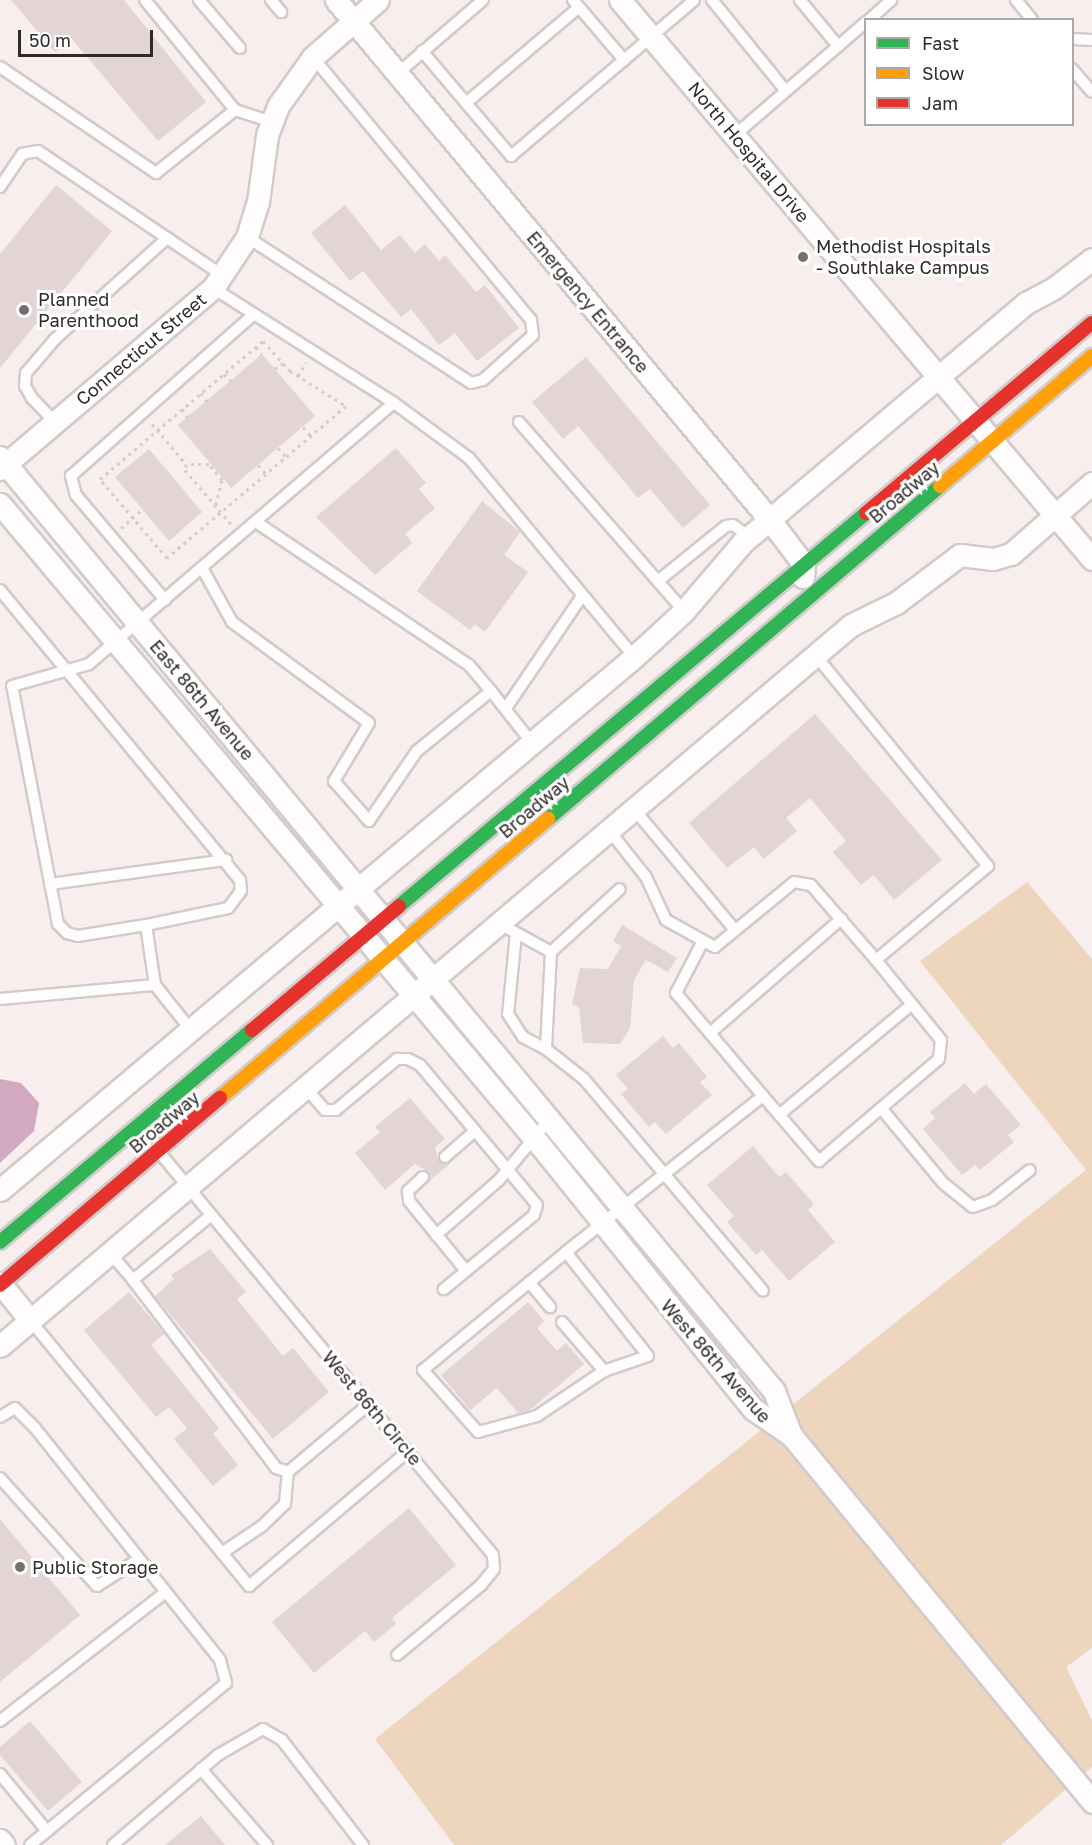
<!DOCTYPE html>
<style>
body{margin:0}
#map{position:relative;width:1092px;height:1845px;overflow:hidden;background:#f7eeed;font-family:"Golos Text",sans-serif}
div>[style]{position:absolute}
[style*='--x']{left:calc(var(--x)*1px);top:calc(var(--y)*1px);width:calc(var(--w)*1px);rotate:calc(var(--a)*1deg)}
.green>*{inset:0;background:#eed5be}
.water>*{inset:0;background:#d3a9c2}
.building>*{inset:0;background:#e3d4d6}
.path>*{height:3px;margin-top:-1.5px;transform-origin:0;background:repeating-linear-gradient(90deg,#d1cece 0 3px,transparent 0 7.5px)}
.roads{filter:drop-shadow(2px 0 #d2cbca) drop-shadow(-2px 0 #d2cbca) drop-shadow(0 2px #d2cbca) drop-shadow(0 -2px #d2cbca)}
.lane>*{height:10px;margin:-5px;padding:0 5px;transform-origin:5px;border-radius:5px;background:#fefcfc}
.street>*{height:21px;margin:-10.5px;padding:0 10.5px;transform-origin:10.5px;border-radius:10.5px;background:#fefcfc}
.fast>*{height:14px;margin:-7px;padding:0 7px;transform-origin:7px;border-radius:7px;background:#30b455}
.slow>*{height:14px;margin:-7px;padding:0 7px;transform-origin:7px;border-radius:7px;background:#ff9f0a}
.jam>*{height:14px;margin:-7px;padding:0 7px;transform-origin:7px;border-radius:7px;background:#e5322d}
.dots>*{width:16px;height:16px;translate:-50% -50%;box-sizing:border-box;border:3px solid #fff;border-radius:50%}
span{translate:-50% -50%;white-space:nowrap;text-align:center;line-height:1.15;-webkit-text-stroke:6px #fff;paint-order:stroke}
.street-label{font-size:18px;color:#302a29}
.poi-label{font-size:18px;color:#302a29}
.left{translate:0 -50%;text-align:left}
.legend{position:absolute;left:864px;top:18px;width:210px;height:108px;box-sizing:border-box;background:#fff;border:2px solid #acaaa9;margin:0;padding:8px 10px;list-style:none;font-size:18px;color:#302a29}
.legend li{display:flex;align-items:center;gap:12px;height:30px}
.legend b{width:30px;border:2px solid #acaaa9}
.scale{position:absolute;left:18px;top:30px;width:135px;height:27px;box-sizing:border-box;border:3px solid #302a29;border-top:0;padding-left:8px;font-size:18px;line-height:21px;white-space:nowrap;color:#302a29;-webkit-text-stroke:4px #fff;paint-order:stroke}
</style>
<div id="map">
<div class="green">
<i style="clip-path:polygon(1027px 882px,1092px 959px,1092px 1648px,1066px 1667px,1092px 1720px,1092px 1767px,1001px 1845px,454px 1845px,375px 1739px,1086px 1170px,920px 961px)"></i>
</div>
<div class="water">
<i style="clip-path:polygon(0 1079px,21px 1083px,39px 1103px,34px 1131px,0 1163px)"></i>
</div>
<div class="building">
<i style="clip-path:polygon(11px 0,124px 0,206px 102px,158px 141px,71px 38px,55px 52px)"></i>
<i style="clip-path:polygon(56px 185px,112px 231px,0 368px,0 254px)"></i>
<i style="clip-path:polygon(345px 205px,381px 250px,400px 235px,415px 253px,425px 244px,439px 261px,445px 255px,476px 292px,485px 285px,519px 328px,477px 361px,455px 333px,439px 345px,411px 309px,401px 317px,363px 271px,350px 281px,311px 233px)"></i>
<i style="clip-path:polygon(262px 354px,315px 416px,231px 488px,178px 425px)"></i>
<i style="clip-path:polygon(586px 357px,710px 505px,683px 528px,650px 489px,638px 498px,578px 426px,563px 439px,532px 402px)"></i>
<i style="clip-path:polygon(396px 448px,426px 483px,419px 489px,435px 508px,405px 534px,412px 543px,375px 575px,316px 517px)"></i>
<i style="clip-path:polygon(149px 449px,202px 512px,169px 541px,115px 477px)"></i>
<i style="clip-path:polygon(482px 501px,520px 532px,504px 555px,528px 572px,485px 632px,475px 624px,470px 630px,417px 591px)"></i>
<i style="clip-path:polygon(815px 714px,942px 860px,894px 900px,874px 875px,861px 885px,833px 852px,846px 841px,810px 798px,786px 818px,797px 831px,764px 859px,754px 847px,727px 868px,689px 823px)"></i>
<i style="clip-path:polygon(622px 925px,677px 958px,668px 972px,646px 960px,634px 980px,630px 1028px,620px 1044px,583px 1043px,579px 1008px,572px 1004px,580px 968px,608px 969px,621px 946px,613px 941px)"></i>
<i style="clip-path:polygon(663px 1036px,673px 1048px,679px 1043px,707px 1077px,700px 1082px,712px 1095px,666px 1134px,655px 1122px,649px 1127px,621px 1094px,628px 1089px,616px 1075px)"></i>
<i style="clip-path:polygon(965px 1083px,974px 1094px,986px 1084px,1021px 1125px,1008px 1135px,1014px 1142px,980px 1170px,975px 1165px,962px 1175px,923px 1129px,935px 1118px,930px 1112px)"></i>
<i style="clip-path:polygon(410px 1098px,445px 1139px,435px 1147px,438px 1159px,450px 1164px,429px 1181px,429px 1172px,415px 1164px,385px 1190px,355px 1153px,380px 1132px,375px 1127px)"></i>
<i style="clip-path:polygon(753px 1146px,779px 1177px,786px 1172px,814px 1204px,808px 1210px,835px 1242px,789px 1281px,762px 1250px,756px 1255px,727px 1222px,734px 1216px,707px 1185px)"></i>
<i style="clip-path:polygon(210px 1249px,246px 1292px,237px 1299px,283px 1356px,293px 1348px,329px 1392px,273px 1439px,155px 1296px,174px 1279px,171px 1275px)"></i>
<i style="clip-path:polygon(129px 1292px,164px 1334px,151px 1345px,219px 1428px,213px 1434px,238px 1465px,213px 1486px,174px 1439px,187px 1428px,169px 1407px,156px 1417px,84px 1330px)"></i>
<i style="clip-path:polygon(528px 1302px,544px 1321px,537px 1328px,557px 1351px,566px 1343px,584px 1364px,530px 1410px,518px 1413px,497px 1388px,470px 1410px,441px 1375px)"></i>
<i style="clip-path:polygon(409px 1508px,456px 1565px,392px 1618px,396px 1624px,374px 1642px,365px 1631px,314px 1673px,272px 1622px)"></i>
<i style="clip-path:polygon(0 1519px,80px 1615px,0 1682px)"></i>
<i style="clip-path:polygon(30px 1721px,82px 1782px,48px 1811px,0 1755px,0 1747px)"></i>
<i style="clip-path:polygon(201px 1816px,225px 1845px,165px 1845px)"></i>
</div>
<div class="path">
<i style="--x:263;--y:341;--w:40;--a:48"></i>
<i style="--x:290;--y:371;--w:66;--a:32"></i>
<i style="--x:346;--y:406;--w:235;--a:139.7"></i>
<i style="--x:167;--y:558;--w:104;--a:-130.3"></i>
<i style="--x:100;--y:479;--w:214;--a:-40.3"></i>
<i style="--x:256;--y:347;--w:9;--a:49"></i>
<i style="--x:275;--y:369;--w:10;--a:-37"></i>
<i style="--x:224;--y:374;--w:10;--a:45"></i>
<i style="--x:298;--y:376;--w:16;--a:-60"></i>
<i style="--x:201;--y:393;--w:10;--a:53"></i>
<i style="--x:182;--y:409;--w:10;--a:53"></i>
<i style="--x:152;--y:424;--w:52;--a:49.6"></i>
<i style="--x:303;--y:427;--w:12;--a:48"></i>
<i style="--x:278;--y:448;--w:12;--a:48"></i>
<i style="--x:258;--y:465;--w:12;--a:48"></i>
<i style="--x:216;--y:505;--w:26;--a:-77"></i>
<i style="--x:222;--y:480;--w:21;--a:-129"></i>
<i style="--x:209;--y:464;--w:23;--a:180"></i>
<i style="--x:186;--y:464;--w:6;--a:99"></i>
<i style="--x:185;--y:470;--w:71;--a:49.6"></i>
<i style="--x:121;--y:528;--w:28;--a:-41"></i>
</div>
<div class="roads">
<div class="lane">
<i style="--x:145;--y:0;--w:142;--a:50.7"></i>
<i style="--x:199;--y:0;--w:63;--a:49.5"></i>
<i style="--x:271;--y:0;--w:16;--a:50"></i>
<i style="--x:573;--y:0;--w:79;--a:49.6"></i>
<i style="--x:712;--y:0;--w:117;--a:50.9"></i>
<i style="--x:800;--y:0;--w:60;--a:50.4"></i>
<i style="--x:1016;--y:0;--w:26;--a:51"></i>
<i style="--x:869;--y:20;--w:30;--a:-42"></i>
<i style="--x:1072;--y:39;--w:20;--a:3"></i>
<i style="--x:422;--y:51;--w:138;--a:49.7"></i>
<i style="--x:511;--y:156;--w:240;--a:-40.4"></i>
<i style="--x:0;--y:67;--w:189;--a:34.2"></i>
<i style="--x:156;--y:173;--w:101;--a:-38.6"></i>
<i style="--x:235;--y:110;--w:39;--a:18"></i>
<i style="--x:1072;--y:69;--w:30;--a:49"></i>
<i style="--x:397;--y:74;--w:113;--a:-40.7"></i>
<i style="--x:466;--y:103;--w:148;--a:-40.3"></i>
<i style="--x:735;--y:135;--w:173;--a:-40.8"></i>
<i style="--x:0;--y:187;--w:40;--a:-56"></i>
<i style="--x:22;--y:154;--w:16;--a:-11"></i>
<i style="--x:38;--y:151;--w:222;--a:34"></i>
<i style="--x:247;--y:237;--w:267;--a:33.1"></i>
<i style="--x:471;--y:383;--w:12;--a:-14"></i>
<i style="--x:483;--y:380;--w:67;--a:-42"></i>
<i style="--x:533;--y:335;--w:15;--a:-98"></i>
<i style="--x:531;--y:320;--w:342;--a:-129.7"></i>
<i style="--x:213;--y:288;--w:214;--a:32.4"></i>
<i style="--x:394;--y:403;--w:93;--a:36.3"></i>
<i style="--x:469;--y:458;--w:259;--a:50.3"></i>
<i style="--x:55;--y:422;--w:33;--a:-134"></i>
<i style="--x:32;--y:398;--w:14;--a:-120"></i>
<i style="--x:25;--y:386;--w:13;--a:-86"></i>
<i style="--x:26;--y:373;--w:45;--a:-49.5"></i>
<i style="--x:55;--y:339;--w:151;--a:-42"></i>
<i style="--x:519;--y:422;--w:251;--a:48.9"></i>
<i style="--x:256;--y:522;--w:257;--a:33.9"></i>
<i style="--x:469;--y:665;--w:34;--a:50"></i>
<i style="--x:202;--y:568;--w:62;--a:60.9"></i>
<i style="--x:232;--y:622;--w:170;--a:36.4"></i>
<i style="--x:369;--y:723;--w:68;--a:121.1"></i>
<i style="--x:334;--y:781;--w:53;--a:48.8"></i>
<i style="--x:369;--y:821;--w:85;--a:-55.6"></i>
<i style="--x:417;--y:751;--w:95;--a:-39"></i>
<i style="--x:491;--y:691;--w:66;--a:51.7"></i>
<i style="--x:658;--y:581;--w:87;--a:-39"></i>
<i style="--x:726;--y:526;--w:7;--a:-8"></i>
<i style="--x:733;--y:525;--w:21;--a:35"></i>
<i style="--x:0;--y:590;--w:376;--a:50.4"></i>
<i style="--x:240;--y:880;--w:11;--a:85"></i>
<i style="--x:241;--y:891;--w:21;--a:127"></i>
<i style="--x:228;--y:908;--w:84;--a:168.3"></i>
<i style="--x:146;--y:925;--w:61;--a:81.5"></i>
<i style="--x:155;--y:985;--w:58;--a:51.3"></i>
<i style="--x:165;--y:600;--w:138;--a:-130.3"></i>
<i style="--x:76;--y:495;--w:20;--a:-105"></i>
<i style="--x:71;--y:476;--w:244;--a:-41.5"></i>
<i style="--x:506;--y:708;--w:135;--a:-55.8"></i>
<i style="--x:633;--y:808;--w:159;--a:50.1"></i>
<i style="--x:608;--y:829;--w:61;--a:51.6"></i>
<i style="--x:646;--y:877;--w:47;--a:65.1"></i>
<i style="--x:666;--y:920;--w:56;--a:28.9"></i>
<i style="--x:715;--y:947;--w:102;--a:-39.4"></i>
<i style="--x:794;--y:882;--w:17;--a:10"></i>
<i style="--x:811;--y:885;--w:99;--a:49.1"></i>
<i style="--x:876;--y:960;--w:146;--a:-40"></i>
<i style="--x:988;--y:866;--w:273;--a:-129.3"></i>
<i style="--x:50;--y:884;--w:178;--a:-7.8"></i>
<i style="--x:500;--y:924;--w:58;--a:28.8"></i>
<i style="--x:551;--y:952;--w:97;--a:93"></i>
<i style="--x:546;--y:1049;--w:48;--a:38.3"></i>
<i style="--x:584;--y:1079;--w:277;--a:49.8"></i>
<i style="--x:146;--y:925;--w:69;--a:170.8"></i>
<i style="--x:78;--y:936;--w:11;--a:-165"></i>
<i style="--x:67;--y:933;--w:13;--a:-135"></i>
<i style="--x:58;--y:924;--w:242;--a:-100.9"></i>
<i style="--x:12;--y:686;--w:80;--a:-15.9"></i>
<i style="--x:89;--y:664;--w:401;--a:-40.6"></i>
<i style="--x:516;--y:933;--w:81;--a:95.6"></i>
<i style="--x:508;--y:1014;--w:27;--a:57"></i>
<i style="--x:523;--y:1037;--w:26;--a:28"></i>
<i style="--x:551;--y:952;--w:93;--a:-42.4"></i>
<i style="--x:0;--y:999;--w:156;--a:-5.2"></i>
<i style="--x:710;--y:1033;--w:174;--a:-41"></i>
<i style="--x:305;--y:1087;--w:30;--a:49"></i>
<i style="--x:325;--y:1110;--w:11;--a:0"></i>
<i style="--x:336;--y:1110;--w:80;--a:-39.9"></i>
<i style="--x:397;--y:1059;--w:11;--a:0"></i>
<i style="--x:408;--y:1059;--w:13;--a:27"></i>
<i style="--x:420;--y:1065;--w:182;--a:50.1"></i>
<i style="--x:537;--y:1205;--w:10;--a:107"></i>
<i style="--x:534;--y:1215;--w:117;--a:140.6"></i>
<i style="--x:763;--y:1096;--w:86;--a:49.3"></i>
<i style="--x:819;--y:1161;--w:157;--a:-40.4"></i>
<i style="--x:939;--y:1059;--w:19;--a:-84"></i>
<i style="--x:941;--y:1040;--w:103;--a:-129.1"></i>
<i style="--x:881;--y:1108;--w:97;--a:50.4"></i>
<i style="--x:943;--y:1183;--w:38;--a:39"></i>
<i style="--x:973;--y:1207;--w:20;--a:-20"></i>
<i style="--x:992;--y:1200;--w:48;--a:-38.3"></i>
<i style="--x:779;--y:1115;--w:173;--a:-39.8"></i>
<i style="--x:160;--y:1153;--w:522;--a:50.36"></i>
<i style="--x:493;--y:1555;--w:14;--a:86"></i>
<i style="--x:494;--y:1569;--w:21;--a:129"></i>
<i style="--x:481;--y:1585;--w:109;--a:140.2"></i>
<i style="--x:445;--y:1157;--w:40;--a:-41"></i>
<i style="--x:423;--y:1177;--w:21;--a:137"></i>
<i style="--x:408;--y:1191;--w:10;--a:84"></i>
<i style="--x:409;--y:1201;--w:90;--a:50.8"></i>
<i style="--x:436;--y:1235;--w:84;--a:-41.1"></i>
<i style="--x:499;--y:1180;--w:78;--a:-50.2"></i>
<i style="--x:109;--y:1252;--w:37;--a:49"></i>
<i style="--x:133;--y:1280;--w:100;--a:-39.7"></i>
<i style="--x:566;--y:1252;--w:132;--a:51.7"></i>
<i style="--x:648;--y:1356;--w:46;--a:161.2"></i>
<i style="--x:604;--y:1371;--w:81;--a:146.1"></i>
<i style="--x:537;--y:1416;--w:61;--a:164.8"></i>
<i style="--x:478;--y:1432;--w:83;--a:-131.6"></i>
<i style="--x:423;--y:1370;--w:185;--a:-39.5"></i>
<i style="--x:566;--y:1252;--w:251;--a:-38.4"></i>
<i style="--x:763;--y:1096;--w:135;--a:-130.2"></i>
<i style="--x:676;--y:993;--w:59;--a:-62.6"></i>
<i style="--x:133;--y:1280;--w:236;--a:52.7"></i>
<i style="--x:276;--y:1468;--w:13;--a:18"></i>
<i style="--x:288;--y:1472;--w:106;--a:-40"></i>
<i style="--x:529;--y:1282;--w:33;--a:50"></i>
<i style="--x:30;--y:1320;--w:345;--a:50.5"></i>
<i style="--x:249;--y:1586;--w:209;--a:-40.3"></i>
<i style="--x:562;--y:1322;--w:65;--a:49.4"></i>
<i style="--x:0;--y:1417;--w:17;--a:-31"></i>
<i style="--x:15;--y:1408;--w:28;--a:45"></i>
<i style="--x:35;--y:1428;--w:297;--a:51.4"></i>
<i style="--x:220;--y:1660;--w:24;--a:75"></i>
<i style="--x:226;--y:1683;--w:254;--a:140.4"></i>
<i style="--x:0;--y:1478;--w:145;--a:48.1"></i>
<i style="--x:97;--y:1586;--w:50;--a:-32.7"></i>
<i style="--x:222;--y:1553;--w:48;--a:-34"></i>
<i style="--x:262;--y:1526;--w:32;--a:-44"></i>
<i style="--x:285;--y:1504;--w:32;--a:-85"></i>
<i style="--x:0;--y:1721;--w:210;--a:-37.9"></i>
<i style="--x:201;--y:1769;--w:101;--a:49"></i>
<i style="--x:0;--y:1774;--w:74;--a:50.5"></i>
<i style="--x:113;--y:1845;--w:138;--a:-40.6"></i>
<i style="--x:218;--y:1755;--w:52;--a:-30"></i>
<i style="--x:263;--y:1729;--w:22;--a:30"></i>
<i style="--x:282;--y:1740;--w:133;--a:52.4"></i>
</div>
<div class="street">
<i style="--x:336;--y:0;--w:677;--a:50.15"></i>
<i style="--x:770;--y:520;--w:56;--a:52.9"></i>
<i style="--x:804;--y:565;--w:12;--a:95"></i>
<i style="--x:620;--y:0;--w:732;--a:49.82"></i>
<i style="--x:0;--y:457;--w:1213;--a:50.35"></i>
<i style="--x:774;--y:1391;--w:47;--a:68.9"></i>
<i style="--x:791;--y:1435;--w:46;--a:-145.6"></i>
<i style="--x:753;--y:1409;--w:348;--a:-128.9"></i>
<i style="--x:534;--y:1138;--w:829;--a:-130.11"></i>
<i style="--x:0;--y:469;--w:280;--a:-40.4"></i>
<i style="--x:213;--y:288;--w:61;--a:-56.3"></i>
<i style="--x:247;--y:237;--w:37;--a:-73"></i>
<i style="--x:258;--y:202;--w:68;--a:-82.3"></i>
<i style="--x:267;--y:135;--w:31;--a:-69"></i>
<i style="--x:278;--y:106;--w:60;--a:-54.5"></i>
<i style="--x:313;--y:57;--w:86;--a:-41.2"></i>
<i style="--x:0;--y:1190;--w:828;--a:-40.05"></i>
<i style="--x:634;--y:657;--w:68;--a:-42.6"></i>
<i style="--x:684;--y:611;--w:91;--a:-49.5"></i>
<i style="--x:743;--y:542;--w:370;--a:-40.2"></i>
<i style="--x:1026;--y:303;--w:32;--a:-28"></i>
<i style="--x:1054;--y:288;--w:48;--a:-37.3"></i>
<i style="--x:0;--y:1283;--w:48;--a:51"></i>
<i style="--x:0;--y:1346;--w:1115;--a:-40.27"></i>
<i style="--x:851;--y:625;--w:50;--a:-26.1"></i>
<i style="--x:896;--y:603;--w:80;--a:-36.9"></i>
<i style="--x:960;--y:555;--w:33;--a:7"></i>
<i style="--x:993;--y:559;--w:19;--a:-16"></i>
<i style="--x:1011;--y:554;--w:108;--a:-41.2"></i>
<i style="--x:791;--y:1435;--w:475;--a:50.6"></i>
<i style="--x:0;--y:1840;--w:6;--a:51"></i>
</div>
<div class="fast">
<i style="--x:548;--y:819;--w:514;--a:-40.35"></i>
<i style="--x:399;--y:906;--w:610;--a:-40.08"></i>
<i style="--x:0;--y:1242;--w:329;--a:-40.1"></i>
</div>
<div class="slow">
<i style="--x:940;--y:486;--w:200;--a:-40.5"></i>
<i style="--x:220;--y:1098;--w:431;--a:-40.4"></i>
</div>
<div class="jam">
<i style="--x:866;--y:513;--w:295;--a:-40.1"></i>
<i style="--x:252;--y:1030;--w:192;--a:-40.1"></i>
<i style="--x:0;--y:1285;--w:289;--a:-40.4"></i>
</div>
</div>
<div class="dots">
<i style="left:803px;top:257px;background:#766f6e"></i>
<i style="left:24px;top:310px;background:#766f6e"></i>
<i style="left:20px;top:1567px;background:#766f6e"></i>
</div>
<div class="street-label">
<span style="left:749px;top:152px;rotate:50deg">North Hospital Drive</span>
<span style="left:588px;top:302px;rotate:50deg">Emergency Entrance</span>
<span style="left:141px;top:349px;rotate:-40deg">Connecticut Street</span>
<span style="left:904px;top:492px;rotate:-40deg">Broadway</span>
<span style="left:202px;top:700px;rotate:50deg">East 86th Avenue</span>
<span style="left:534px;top:807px;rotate:-40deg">Broadway</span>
<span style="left:164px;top:1122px;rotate:-40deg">Broadway</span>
<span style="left:716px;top:1361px;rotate:49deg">West 86th Avenue</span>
<span style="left:372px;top:1408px;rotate:50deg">West 86th Circle</span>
</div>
<div class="poi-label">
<span class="left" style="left:816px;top:257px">Methodist Hospitals<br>- Southlake Campus</span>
<span class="left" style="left:38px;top:310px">Planned<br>Parenthood</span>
<span class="left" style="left:32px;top:1567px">Public Storage</span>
</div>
<ul class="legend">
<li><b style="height:8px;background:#30b455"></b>Fast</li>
<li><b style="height:8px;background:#ff9f0a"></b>Slow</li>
<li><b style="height:8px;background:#e5322d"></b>Jam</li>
</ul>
<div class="scale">50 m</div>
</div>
